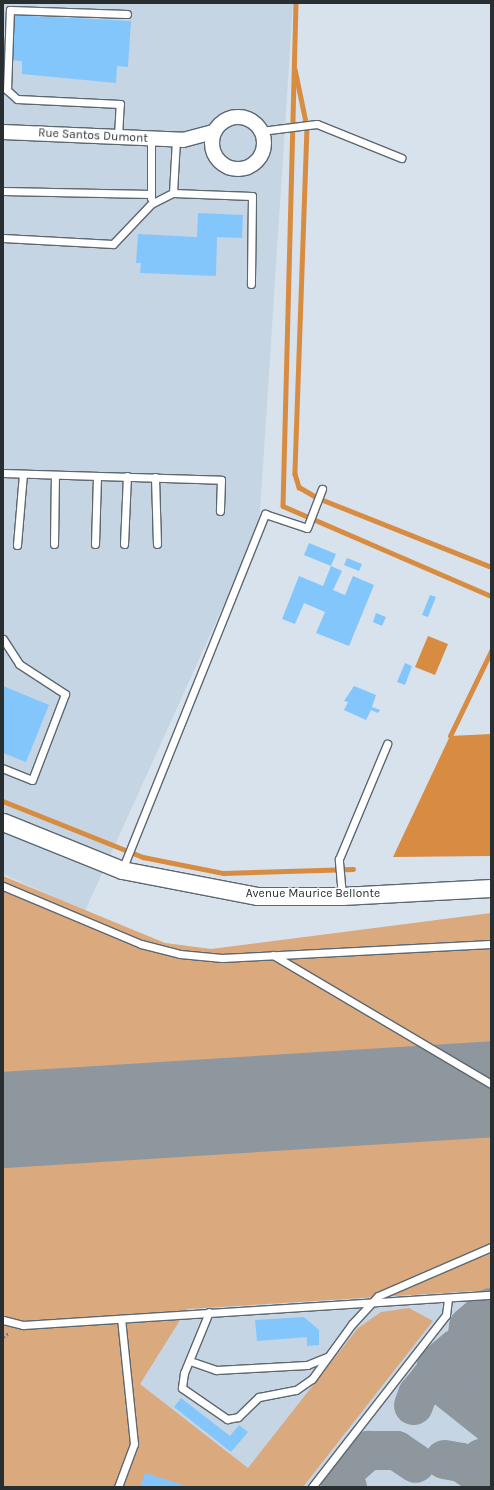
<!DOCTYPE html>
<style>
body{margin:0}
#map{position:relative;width:494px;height:1490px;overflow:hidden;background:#d7e2ec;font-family:Karla,sans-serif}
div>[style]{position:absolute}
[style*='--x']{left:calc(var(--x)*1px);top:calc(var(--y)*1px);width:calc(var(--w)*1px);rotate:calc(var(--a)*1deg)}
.built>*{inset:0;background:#c5d5e4}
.green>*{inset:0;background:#dba97e}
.water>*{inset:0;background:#d78c42}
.stream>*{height:4.5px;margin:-2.25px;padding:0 2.25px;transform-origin:2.25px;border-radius:2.25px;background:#d78c42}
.taxiway>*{height:39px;margin:-19.5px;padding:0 19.5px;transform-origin:19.5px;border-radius:19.5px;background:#8e969e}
.runway>*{height:96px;margin:-48px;padding:0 48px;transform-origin:48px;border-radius:48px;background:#8e969e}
.building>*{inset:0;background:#83c6fb}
.path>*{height:2.5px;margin-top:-1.25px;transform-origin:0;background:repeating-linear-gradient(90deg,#798187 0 2px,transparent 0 4px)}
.roads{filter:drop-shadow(1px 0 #5d676f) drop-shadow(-1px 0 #5d676f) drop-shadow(0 1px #5d676f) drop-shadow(0 -1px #5d676f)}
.service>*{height:7px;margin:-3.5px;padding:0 3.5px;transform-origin:3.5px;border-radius:3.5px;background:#fff}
.minor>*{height:14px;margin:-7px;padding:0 7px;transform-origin:7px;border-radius:7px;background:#fff}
.minor>.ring{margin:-7px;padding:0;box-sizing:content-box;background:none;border:14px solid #fff;border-radius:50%}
.tertiary>*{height:17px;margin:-8.5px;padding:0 8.5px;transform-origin:8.5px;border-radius:8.5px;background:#fff}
span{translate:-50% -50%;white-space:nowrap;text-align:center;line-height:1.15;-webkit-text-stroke:3px #fff;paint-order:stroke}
.street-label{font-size:12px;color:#292e31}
.frame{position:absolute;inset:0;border:4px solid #292e31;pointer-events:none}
</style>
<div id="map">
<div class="built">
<i style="clip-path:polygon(3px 3px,293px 3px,259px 527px,85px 911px,165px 943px,211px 949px,491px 934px,491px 1487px,3px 1487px,3px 877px,68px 903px,3px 874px)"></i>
</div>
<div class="green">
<i style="clip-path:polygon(3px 876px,165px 943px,211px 949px,491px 913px,491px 1067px,13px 1096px,3px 1093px)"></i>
<i style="clip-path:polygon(491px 1110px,491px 1290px,187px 1309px,140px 1384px,248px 1468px,358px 1328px,381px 1312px,409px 1308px,433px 1321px,303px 1487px,3px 1487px,3px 1141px)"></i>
</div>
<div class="water">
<i style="clip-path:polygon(428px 636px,448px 644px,435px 675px,415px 667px)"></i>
<i style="clip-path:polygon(491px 734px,491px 856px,393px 857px,450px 736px)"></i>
</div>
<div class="stream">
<i style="--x:296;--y:3;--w:503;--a:91.48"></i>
<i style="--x:283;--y:506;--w:227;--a:23.4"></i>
<i style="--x:295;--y:69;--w:59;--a:78.3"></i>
<i style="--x:307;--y:127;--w:347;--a:92"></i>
<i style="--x:295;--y:474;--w:14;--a:73"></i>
<i style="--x:299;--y:487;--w:22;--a:30"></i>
<i style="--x:318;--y:498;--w:186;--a:21.7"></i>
<i style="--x:450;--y:736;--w:94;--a:-64.2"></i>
<i style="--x:3;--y:801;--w:151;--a:21.8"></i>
<i style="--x:143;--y:857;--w:82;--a:11.3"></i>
<i style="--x:223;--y:873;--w:130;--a:-1.8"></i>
</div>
<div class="taxiway">
<i style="--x:3;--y:1116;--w:12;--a:14"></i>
<i style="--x:490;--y:1307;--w:29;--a:139"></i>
<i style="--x:468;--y:1326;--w:28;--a:98"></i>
<i style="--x:464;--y:1354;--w:16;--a:68"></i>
<i style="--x:470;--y:1369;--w:29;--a:44"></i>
<i style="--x:491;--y:1348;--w:22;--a:-167"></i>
<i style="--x:470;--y:1343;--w:15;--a:160"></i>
<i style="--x:456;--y:1348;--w:26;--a:140"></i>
<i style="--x:436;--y:1365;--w:13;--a:103"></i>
<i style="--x:433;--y:1378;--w:74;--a:38.4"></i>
<i style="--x:413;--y:1405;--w:12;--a:-70"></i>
<i style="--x:417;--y:1394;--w:21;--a:-51"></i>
<i style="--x:430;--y:1378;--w:16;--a:-35"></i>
<i style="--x:443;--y:1369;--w:13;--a:0"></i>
<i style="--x:444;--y:1459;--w:17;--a:10"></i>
<i style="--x:461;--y:1462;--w:21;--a:35"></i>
<i style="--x:347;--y:1487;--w:9;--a:-144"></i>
<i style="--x:340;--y:1482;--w:16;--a:-63"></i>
<i style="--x:347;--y:1468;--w:28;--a:-41"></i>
<i style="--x:368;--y:1450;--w:28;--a:0"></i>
<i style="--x:396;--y:1450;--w:23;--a:34"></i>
<i style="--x:488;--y:1487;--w:14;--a:-115"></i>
<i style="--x:482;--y:1474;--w:16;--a:-94"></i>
<i style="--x:481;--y:1458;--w:10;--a:-17"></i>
</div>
<div class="runway">
<i style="--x:3;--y:1120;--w:489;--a:-3.6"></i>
</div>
<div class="building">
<i style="clip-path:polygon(13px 15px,131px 21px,128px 67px,117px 66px,116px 83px,22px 74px,22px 61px,10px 60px)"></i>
<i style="clip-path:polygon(198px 213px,243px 215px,242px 238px,217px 237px,216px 276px,140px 273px,141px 263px,136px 263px,138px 234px,197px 237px)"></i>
<i style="clip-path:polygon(309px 543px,336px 554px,331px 566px,304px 555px)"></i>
<i style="clip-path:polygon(347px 558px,362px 564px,359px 571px,344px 565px)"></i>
<i style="clip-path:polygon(331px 566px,342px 571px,333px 590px,345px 595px,353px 576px,374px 585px,349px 646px,316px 633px,325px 612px,304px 603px,295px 624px,282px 619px,299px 576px,323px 586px)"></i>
<i style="clip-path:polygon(430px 595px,436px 597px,428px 617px,422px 615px)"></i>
<i style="clip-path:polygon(376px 613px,386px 617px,382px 626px,373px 622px)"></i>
<i style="clip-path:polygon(405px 663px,412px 666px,405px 685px,397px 682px)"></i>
<i style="clip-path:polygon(3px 686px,49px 705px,26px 762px,3px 753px)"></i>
<i style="clip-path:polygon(354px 686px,376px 695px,372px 707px,380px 710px,378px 713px,371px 710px,366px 720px,344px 710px,348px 702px,344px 701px)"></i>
<i style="clip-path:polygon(304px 1317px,319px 1330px,319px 1345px,307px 1346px,307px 1337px,257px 1341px,255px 1320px)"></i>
<i style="clip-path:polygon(181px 1398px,230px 1436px,239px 1425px,248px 1432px,231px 1452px,174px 1407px)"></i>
<i style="clip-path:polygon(145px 1473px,190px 1487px,140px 1487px)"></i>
</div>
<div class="path">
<i style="--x:3;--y:1337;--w:7;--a:-34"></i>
</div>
<div class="roads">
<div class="service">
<i style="--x:261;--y:131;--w:56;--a:-7.1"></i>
<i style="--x:317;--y:124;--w:91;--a:22"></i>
<i style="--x:118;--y:137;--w:33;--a:-87"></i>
<i style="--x:120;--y:104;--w:103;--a:-177.2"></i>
<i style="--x:17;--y:99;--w:13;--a:-138"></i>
<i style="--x:7;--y:90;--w:80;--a:-87.9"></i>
<i style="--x:10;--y:10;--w:117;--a:2"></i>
<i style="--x:3;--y:191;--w:148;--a:1.2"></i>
<i style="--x:173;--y:193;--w:53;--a:-86.8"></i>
<i style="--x:151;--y:198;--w:59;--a:-90"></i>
<i style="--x:3;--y:238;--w:110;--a:3.1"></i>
<i style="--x:113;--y:244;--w:55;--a:-46.5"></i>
<i style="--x:151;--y:204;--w:25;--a:-27"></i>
<i style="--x:173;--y:193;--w:79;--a:2.2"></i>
<i style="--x:252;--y:196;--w:88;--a:90.7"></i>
<i style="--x:3;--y:473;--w:218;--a:1.8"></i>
<i style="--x:221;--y:480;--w:31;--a:92"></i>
<i style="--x:155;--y:477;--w:67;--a:88.3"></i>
<i style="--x:54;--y:544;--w:69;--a:-89.2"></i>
<i style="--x:95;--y:544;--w:68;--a:-88.3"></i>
<i style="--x:124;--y:544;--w:68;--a:-87.5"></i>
<i style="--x:17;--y:545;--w:71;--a:-85.2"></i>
<i style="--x:3;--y:639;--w:30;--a:57"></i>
<i style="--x:19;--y:664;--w:55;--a:33.1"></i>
<i style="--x:65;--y:694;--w:92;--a:111"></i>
<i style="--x:32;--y:780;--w:31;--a:-158"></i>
<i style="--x:122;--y:870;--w:384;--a:-68.1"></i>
<i style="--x:265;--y:514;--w:44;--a:18.4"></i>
<i style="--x:307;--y:528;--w:42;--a:-69"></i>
<i style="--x:3;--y:886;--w:150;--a:22.8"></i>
<i style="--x:141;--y:944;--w:40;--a:14.4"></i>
<i style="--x:180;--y:954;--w:42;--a:5.4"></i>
<i style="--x:222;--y:958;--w:269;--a:-3"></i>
<i style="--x:342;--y:896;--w:37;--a:-95"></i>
<i style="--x:339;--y:859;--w:125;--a:-67.3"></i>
<i style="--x:273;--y:955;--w:253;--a:30.6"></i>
<i style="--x:209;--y:1312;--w:66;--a:112.3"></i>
<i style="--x:184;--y:1373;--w:15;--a:98"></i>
<i style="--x:182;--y:1388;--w:55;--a:34.6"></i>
<i style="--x:227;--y:1419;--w:11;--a:-10"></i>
<i style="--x:238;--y:1417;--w:29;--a:-44"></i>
<i style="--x:259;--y:1397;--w:38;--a:-11"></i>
<i style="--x:296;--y:1390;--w:19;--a:-35"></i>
<i style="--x:312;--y:1379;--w:68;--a:-54"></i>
<i style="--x:352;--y:1324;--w:38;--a:-47"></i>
<i style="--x:378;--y:1296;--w:123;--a:-23.4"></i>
<i style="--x:3;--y:1320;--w:21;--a:14"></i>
<i style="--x:23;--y:1325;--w:469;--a:-3.7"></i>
<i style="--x:190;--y:1361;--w:28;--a:19"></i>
<i style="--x:216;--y:1370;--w:91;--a:-3.1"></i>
<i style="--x:307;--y:1365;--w:22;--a:-22"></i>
<i style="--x:118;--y:1487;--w:46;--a:-69.6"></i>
<i style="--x:134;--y:1444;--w:126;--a:-95.9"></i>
<i style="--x:312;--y:1487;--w:218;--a:-52.1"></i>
<i style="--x:446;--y:1315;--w:17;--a:-83"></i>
</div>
<div class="minor">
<i class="ring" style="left:212px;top:117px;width:38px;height:38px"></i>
<i style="--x:3;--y:132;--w:180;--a:2.5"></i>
<i style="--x:183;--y:140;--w:31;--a:-15"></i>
</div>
<div class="tertiary">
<i style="--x:3;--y:822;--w:128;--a:22"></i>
<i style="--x:122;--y:870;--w:137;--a:10.9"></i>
<i style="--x:257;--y:896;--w:85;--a:0"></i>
<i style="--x:342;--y:896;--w:149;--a:-3.1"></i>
</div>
</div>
<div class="street-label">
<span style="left:93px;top:136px;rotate:3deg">Rue Santos Dumont</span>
<span style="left:313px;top:894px">Avenue Maurice Bellonte</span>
</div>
<div class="frame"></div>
</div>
